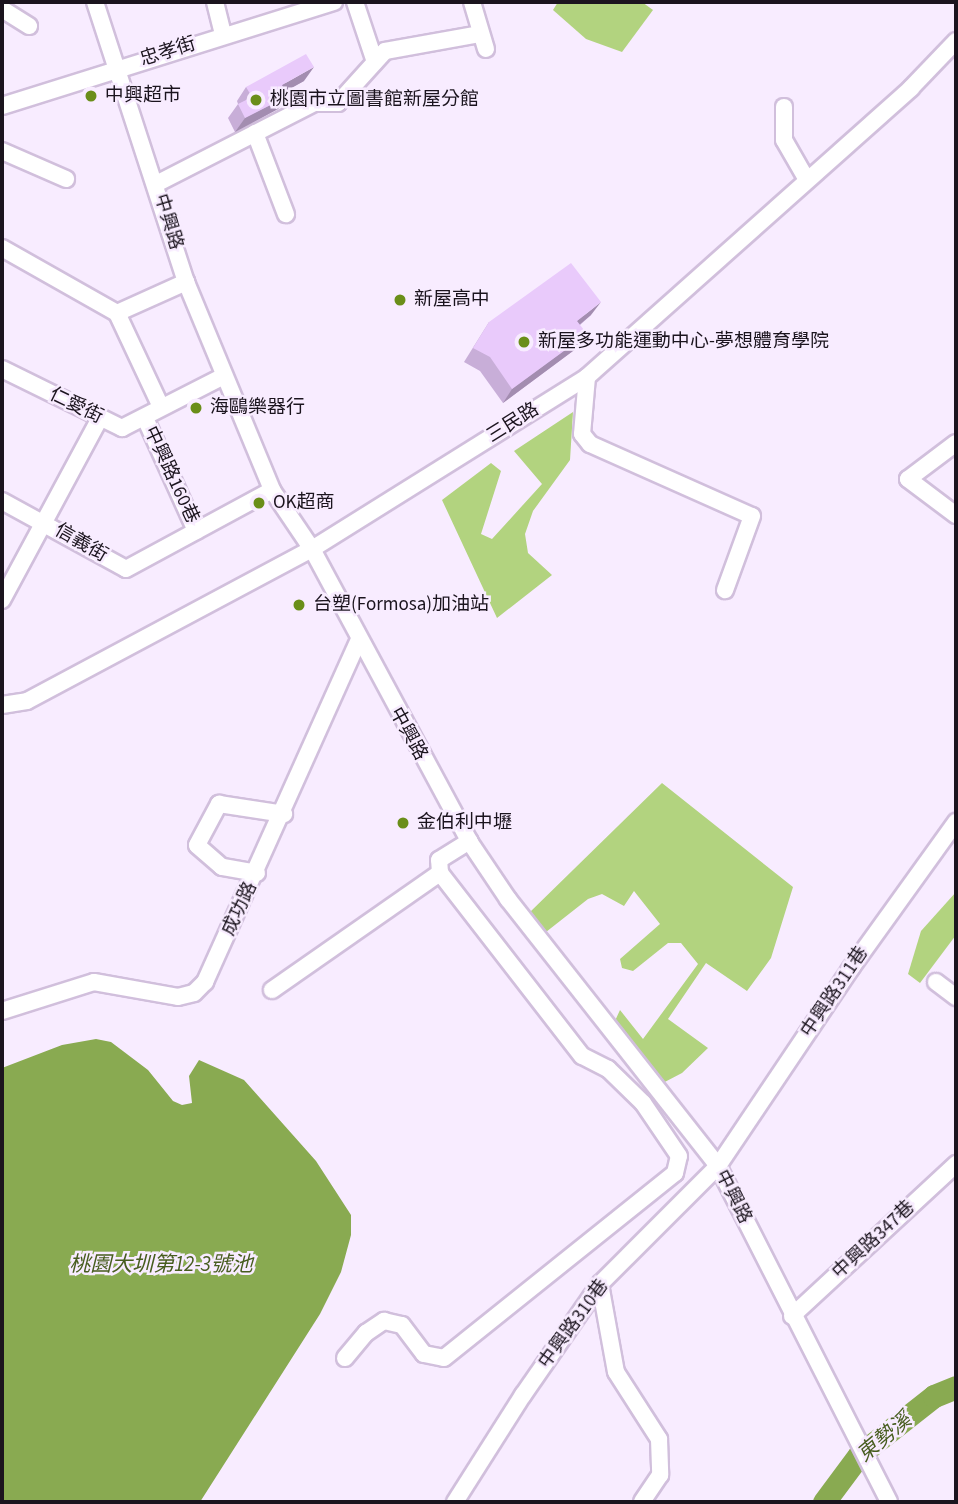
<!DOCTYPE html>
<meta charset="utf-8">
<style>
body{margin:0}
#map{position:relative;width:958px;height:1504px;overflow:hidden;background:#f8ecff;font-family:"Source Sans 3","Noto Sans TC",sans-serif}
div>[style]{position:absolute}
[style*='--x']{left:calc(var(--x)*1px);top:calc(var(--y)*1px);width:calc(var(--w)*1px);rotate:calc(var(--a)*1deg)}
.green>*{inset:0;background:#b2d37f}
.water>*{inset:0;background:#89aa51}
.river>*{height:23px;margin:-11.5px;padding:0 11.5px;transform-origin:11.5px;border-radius:11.5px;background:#89aa51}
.roads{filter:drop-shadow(2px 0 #d1bfdc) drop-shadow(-2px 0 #d1bfdc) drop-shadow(0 2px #d1bfdc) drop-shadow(0 -2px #d1bfdc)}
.minor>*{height:16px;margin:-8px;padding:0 8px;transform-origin:8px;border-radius:8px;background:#fff}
.wall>*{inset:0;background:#c8aed8}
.shaded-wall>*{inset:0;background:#a38db0}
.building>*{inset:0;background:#e9cafb}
.dots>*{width:19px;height:19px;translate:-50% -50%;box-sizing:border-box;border:4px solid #f8ecff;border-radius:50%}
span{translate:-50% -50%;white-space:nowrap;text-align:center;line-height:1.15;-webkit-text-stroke:5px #f8ecff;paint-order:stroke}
.street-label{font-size:19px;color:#1b141e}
.poi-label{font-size:19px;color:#1b141e}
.left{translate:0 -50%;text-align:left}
.water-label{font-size:21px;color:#475d1f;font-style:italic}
.frame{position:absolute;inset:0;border:4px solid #1b141e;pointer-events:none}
</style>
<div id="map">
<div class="green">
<i style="clip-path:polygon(558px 2px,642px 2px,653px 10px,622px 52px,586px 39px,553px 10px)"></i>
<i style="clip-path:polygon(573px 412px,570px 460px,533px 511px,525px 534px,528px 553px,552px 575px,497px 618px,442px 500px,491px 463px,501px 471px,481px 534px,492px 539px,542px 484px,514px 451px)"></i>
<i style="clip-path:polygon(662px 783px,793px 887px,771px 958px,747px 991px,706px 963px,668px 1019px,708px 1048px,682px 1073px,659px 1085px,614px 1023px,620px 1010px,643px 1039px,698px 964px,681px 943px,668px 943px,633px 971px,622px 968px,620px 959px,660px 924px,634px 891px,624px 906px,602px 894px,588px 899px,546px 932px,529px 913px)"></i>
<i style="clip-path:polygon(956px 892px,956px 935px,920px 983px,908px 974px,921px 931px)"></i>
</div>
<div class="water">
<i style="clip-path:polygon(96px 1039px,111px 1042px,148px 1070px,173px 1101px,182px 1105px,192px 1103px,189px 1076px,199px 1060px,244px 1080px,316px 1161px,351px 1215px,351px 1235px,341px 1272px,320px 1314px,200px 1502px,2px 1502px,2px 1068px,62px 1045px)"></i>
</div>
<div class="river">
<i style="--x:824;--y:1502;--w:59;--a:-53.3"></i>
<i style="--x:859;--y:1455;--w:95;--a:-38.2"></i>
<i style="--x:934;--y:1396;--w:24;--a:-22"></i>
</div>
<div class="roads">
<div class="minor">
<i style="--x:95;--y:2;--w:294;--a:72"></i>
<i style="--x:186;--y:282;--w:225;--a:67.5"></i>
<i style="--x:272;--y:490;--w:71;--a:55.9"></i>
<i style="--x:312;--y:549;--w:332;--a:61.7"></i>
<i style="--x:469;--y:841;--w:70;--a:56.1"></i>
<i style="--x:508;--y:899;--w:340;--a:51.8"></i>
<i style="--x:718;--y:1166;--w:377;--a:63"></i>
<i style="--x:215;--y:2;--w:34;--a:76"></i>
<i style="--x:355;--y:2;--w:63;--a:71.6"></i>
<i style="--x:472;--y:2;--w:49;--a:73.4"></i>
<i style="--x:2;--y:9;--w:32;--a:32"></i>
<i style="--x:2;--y:106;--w:348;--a:-17.4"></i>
<i style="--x:784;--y:107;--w:33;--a:90"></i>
<i style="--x:784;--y:140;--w:46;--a:60.1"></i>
<i style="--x:255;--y:133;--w:87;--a:69.1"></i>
<i style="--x:2;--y:151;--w:70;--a:23.6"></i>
<i style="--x:156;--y:184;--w:178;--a:-27.1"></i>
<i style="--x:314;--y:103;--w:24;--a:0"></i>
<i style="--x:338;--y:103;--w:70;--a:-47.9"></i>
<i style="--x:385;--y:51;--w:97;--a:-10.1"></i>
<i style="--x:2;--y:248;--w:132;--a:29.5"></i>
<i style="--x:117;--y:313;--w:76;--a:-24.2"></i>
<i style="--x:117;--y:313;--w:104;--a:64.9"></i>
<i style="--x:2;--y:369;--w:134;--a:26.2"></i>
<i style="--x:122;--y:428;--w:114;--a:-27"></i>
<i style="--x:587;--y:377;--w:57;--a:95"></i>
<i style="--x:582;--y:434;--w:13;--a:51"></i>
<i style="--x:590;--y:444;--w:177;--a:24"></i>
<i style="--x:752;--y:516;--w:79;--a:110"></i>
<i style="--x:145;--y:418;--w:124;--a:65.7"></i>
<i style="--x:956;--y:443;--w:60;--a:143.1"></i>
<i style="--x:908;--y:479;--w:60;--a:36.9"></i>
<i style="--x:2;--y:501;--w:141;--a:28.7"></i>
<i style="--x:126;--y:569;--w:166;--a:-28.4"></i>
<i style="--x:2;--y:600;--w:207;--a:-61.7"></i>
<i style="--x:2;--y:705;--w:25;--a:-9"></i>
<i style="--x:27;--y:701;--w:323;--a:-28.1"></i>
<i style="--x:312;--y:549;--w:324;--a:-32"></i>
<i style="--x:587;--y:377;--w:434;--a:-41.7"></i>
<i style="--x:911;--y:88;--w:65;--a:-46.2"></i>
<i style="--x:257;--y:873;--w:36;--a:-170"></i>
<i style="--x:222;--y:867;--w:33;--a:-139"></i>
<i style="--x:197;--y:845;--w:47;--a:-61.8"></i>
<i style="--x:219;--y:804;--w:66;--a:8.7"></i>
<i style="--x:936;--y:982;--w:25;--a:37"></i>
<i style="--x:272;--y:990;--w:205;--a:-34.9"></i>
<i style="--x:2;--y:1011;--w:96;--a:-17.5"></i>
<i style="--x:94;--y:982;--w:85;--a:10.1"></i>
<i style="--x:178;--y:997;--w:16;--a:-14"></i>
<i style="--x:194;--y:993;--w:16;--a:-45"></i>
<i style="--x:205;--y:982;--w:375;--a:-65.8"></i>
<i style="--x:600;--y:1284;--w:89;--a:79.7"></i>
<i style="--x:616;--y:1372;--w:80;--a:57.3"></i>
<i style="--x:659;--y:1439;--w:36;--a:88"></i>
<i style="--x:660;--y:1475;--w:32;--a:124"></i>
<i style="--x:792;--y:1316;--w:224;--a:-42.8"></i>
<i style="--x:345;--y:1358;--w:33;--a:-50"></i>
<i style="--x:366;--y:1333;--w:22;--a:-34"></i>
<i style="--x:384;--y:1321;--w:18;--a:13"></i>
<i style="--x:402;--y:1325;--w:36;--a:53"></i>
<i style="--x:424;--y:1354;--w:20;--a:11"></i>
<i style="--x:444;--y:1358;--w:296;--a:-38.7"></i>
<i style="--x:675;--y:1173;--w:17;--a:-77"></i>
<i style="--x:679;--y:1156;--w:64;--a:-124.2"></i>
<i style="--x:643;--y:1103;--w:49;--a:-135.8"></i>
<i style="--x:608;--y:1069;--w:29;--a:-153"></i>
<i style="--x:582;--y:1056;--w:232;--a:-127.8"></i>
<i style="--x:440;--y:873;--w:13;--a:-94"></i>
<i style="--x:439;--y:860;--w:36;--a:-32"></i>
<i style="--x:455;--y:1502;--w:127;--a:-57.6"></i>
<i style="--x:523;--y:1395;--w:135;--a:-55.3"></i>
<i style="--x:600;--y:1284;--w:167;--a:-45"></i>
<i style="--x:718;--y:1166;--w:239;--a:-56.1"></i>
<i style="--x:851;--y:968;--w:180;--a:-54.3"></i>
</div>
</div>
<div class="wall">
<i style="clip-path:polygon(304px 81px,285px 91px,278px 109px,235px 132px,228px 118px,238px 104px,237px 101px,246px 87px)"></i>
<i style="clip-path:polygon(591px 315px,580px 325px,577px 348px,503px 403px,480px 371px,464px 362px,489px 322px)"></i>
</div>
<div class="shaded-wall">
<i style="clip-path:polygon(314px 67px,304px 81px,272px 99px,282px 85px)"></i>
<i style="clip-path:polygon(288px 96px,278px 109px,235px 132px,245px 118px)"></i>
<i style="clip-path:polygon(601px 302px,591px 315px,567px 335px,577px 321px)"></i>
<i style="clip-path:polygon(587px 334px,577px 348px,503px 403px,512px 389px)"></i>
</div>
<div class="building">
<i style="clip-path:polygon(306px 54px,314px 67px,282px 85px,288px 96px,245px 118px,238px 104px,252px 97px,246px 87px)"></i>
<i style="clip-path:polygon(571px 263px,601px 302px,577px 321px,587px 334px,512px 389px,490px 357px,473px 348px,489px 322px)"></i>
</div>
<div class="dots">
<i style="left:91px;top:96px;background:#6a8e19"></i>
<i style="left:256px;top:100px;background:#6a8e19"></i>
<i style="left:400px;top:300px;background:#6a8e19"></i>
<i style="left:524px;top:342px;background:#6a8e19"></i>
<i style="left:196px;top:408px;background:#6a8e19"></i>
<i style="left:259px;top:503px;background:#6a8e19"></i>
<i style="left:299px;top:605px;background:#6a8e19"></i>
<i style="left:403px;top:823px;background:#6a8e19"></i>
</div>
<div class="street-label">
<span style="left:168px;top:52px;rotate:-17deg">忠孝街</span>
<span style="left:168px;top:222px;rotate:73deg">中興路</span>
<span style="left:76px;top:406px;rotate:26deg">仁愛街</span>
<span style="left:513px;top:423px;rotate:-32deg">三民路</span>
<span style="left:171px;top:475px;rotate:65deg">中興路160巷</span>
<span style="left:81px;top:543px;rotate:30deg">信義街</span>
<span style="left:408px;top:734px;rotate:61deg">中興路</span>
<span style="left:240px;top:909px;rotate:-65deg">成功路</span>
<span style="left:835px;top:992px;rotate:-56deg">中興路311巷</span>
<span style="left:733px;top:1197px;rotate:63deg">中興路</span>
<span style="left:874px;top:1240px;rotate:-43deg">中興路347巷</span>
<span style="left:574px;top:1324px;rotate:-54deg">中興路310巷</span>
</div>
<div class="poi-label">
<span class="left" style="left:105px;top:96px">中興超市</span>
<span class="left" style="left:270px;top:100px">桃園市立圖書館新屋分館</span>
<span class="left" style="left:414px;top:300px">新屋高中</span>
<span class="left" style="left:538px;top:342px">新屋多功能運動中心-夢想體育學院</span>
<span class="left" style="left:210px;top:408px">海鷗樂器行</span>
<span class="left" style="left:273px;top:503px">OK超商</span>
<span class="left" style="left:313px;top:605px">台塑(Formosa)加油站</span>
<span class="left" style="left:417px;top:823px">金伯利中壢</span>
</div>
<div class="water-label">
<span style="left:161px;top:1264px">桃園大圳第12-3號池</span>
<span style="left:884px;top:1437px;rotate:-40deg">東勢溪</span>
</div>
<div class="frame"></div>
</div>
